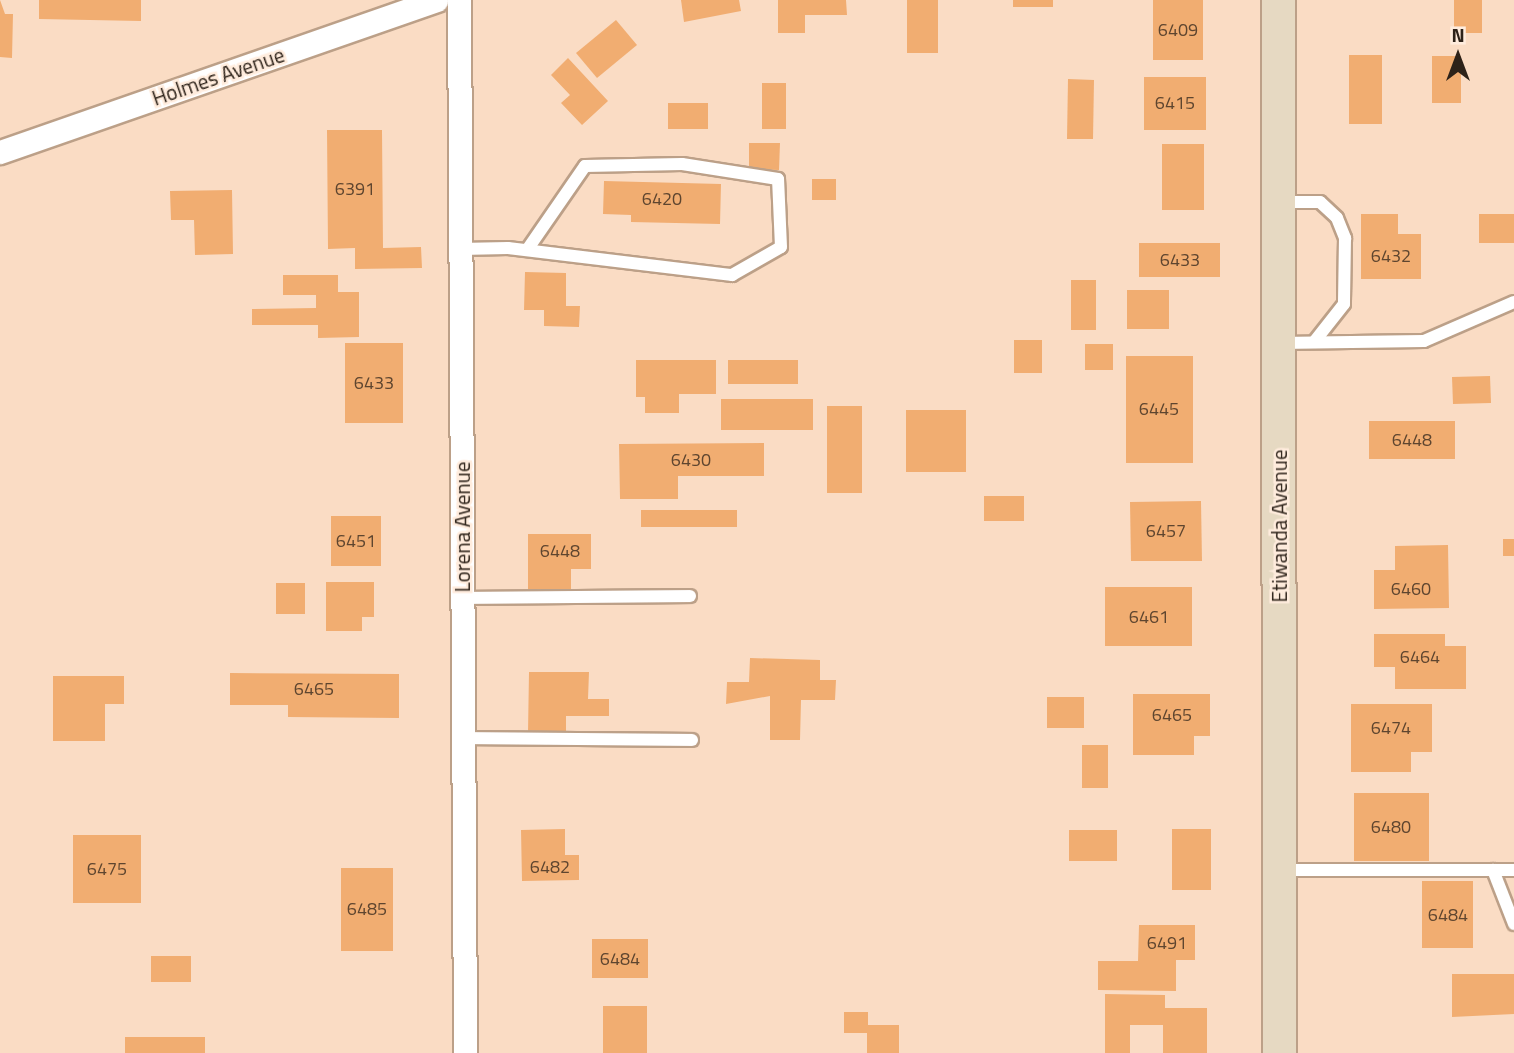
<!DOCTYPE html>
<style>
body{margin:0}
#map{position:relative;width:1514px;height:1053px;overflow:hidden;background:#fadcc4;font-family:"Titillium Web",sans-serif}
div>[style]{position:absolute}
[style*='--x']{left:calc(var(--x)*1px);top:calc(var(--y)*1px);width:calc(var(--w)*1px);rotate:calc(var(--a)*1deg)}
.building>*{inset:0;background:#f1ad71}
.roads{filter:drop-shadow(2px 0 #bca088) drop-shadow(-2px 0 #bca088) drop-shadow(0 2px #bca088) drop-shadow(0 -2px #bca088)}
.lane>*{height:12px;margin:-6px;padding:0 6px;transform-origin:6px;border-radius:6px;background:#fff}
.street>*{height:23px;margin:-11.5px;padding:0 11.5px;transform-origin:11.5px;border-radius:11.5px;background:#fff}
.secondary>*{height:33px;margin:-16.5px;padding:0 16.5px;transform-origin:16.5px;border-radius:16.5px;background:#e6d9c2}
span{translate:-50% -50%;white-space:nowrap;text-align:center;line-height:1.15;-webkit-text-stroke:5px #ffecdd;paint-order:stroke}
.number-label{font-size:18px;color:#5e452f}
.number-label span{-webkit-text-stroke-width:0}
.street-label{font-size:21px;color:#2d2219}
.north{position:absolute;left:1423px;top:21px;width:70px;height:70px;-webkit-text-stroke:5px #ffecdd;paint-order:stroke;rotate:0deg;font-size:19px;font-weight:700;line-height:28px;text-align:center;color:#2d2219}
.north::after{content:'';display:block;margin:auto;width:24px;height:32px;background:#2d2219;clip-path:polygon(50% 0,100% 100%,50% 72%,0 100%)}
</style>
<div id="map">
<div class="building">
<i style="clip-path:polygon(0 0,5px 14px,13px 14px,12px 58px,0 57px)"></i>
<i style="clip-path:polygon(39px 0,141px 0,141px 21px,39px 19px)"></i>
<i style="clip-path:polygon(681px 0,739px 0,741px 11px,684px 22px)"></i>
<i style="clip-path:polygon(778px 0,846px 0,847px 15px,805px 15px,805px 33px,778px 33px)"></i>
<i style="clip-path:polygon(907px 0,938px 0,938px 53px,907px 53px)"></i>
<i style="clip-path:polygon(1013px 0,1053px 0,1053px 7px,1013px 7px)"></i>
<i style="clip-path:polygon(1153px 0,1203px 0,1203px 60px,1153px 60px)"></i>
<i style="clip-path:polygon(1454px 0,1482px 0,1482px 33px,1454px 33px)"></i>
<i style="clip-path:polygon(616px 20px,637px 45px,597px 78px,576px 53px)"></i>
<i style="clip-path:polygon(1349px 55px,1382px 55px,1382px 124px,1349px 124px)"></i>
<i style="clip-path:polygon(1432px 56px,1461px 56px,1461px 103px,1432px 103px)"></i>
<i style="clip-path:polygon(568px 58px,608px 101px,582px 125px,561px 103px,570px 95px,551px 75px)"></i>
<i style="clip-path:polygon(1144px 77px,1206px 77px,1206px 130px,1144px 130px)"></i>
<i style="clip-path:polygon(1068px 79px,1094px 80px,1093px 139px,1067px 139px)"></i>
<i style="clip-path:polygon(762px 83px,786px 83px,786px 129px,762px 129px)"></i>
<i style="clip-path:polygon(668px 103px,708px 103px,708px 129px,668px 129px)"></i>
<i style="clip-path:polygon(327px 130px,382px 130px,383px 248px,421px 247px,422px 268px,355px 269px,355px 248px,328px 249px)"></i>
<i style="clip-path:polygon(749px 143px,780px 143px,779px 170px,749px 169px)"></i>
<i style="clip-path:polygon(1162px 144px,1204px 144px,1204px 210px,1162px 210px)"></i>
<i style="clip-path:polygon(812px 179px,836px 179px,836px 200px,812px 200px)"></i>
<i style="clip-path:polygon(604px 181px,721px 184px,720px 224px,631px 222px,631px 215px,603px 214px)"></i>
<i style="clip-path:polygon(232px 190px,233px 254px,195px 255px,194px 220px,171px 220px,170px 191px)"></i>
<i style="clip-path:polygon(1361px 214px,1398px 214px,1398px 234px,1421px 234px,1421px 279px,1361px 279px)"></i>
<i style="clip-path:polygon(1479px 214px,1514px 214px,1514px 243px,1479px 243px)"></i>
<i style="clip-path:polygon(1139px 243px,1220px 243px,1220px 277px,1139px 277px)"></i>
<i style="clip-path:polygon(525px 272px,566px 273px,566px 306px,580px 306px,579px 327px,544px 326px,544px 310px,524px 310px)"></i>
<i style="clip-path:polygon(283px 275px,338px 275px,338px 292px,359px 292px,359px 337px,318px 338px,318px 325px,252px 325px,252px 309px,316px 308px,316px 295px,283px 295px)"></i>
<i style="clip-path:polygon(1071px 280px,1096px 280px,1096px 330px,1071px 330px)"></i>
<i style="clip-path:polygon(1127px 290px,1169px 290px,1169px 329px,1127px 329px)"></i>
<i style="clip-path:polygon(1014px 340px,1042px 340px,1042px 373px,1014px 373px)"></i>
<i style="clip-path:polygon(345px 343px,403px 343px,403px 423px,345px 423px)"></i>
<i style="clip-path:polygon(1085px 344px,1113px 344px,1113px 370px,1085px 370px)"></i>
<i style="clip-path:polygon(1126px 356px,1193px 356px,1193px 463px,1126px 463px)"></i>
<i style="clip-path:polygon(636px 360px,716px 360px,716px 394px,679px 394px,679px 413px,645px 413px,645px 397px,636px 397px)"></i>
<i style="clip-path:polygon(728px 360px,798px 360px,798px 384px,728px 384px)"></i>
<i style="clip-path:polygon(1490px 376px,1491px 403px,1453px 404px,1452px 377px)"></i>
<i style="clip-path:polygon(721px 399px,813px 399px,813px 430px,721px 430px)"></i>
<i style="clip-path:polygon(827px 406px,862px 406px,862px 493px,827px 493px)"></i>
<i style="clip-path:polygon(906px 410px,966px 410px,966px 472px,906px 472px)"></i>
<i style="clip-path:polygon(1369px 421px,1455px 421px,1455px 459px,1369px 459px)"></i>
<i style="clip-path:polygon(764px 443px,764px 476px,678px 476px,678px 499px,620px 499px,619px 444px)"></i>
<i style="clip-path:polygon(984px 496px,1024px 496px,1024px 521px,984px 521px)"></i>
<i style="clip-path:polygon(1201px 501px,1202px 561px,1131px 561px,1130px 502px)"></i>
<i style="clip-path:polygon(641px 510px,737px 510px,737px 527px,641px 527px)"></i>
<i style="clip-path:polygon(331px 516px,381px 516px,381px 566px,331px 566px)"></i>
<i style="clip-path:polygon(528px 534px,591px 534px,591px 569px,571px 569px,571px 590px,528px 590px)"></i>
<i style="clip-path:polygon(1503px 539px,1514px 539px,1514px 556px,1503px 556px)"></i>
<i style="clip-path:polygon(1448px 545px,1449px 608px,1374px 609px,1374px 570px,1395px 570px,1395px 546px)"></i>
<i style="clip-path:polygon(326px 582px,374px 582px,374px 617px,362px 617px,362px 631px,326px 631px)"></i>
<i style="clip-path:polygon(276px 583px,305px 583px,305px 614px,276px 614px)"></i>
<i style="clip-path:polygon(1105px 587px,1192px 587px,1192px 646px,1105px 646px)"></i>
<i style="clip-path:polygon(1374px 634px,1445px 634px,1445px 646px,1466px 646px,1466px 689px,1395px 689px,1395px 667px,1374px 667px)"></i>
<i style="clip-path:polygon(750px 658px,820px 660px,820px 680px,836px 680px,835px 700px,801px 700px,800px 740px,770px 740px,770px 696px,726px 704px,727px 682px,749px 682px)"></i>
<i style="clip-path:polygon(529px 672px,589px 672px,588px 699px,609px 699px,609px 716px,566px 716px,566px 732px,528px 732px)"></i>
<i style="clip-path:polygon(230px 673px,399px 674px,399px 718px,288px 717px,288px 705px,230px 705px)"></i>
<i style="clip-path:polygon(53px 676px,124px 676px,124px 704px,105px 704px,105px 741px,53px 741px)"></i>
<i style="clip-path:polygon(1133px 694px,1210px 694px,1210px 736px,1194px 736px,1194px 755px,1133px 755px)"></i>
<i style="clip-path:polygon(1047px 697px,1084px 697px,1084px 728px,1047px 728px)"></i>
<i style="clip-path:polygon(1351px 704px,1432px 704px,1432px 752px,1411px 752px,1411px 772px,1351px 772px)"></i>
<i style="clip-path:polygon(1082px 745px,1108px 745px,1108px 788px,1082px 788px)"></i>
<i style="clip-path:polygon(1354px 793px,1429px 793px,1429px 861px,1354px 861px)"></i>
<i style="clip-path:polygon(565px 829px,565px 855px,579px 855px,579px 880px,522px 881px,521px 830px)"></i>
<i style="clip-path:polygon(1172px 829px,1211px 829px,1211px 890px,1172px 890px)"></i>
<i style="clip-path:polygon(1069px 830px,1117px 830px,1117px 861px,1069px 861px)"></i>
<i style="clip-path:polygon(73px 835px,141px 835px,141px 903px,73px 903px)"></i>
<i style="clip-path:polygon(341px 868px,393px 868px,393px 951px,341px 951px)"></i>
<i style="clip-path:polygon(1422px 881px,1473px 881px,1473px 948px,1422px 948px)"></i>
<i style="clip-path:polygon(1139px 925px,1195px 925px,1195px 960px,1176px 960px,1176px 991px,1098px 990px,1098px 961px,1138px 961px)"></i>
<i style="clip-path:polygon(592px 939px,648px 939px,648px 978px,592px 978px)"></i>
<i style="clip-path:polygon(151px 956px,191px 956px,191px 982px,151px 982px)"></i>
<i style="clip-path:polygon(1452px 974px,1514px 974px,1514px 1014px,1452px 1017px)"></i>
<i style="clip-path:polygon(1105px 994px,1165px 995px,1165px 1008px,1207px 1008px,1207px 1053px,1163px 1053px,1163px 1025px,1130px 1025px,1130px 1053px,1105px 1053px)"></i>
<i style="clip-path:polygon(603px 1006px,647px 1006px,647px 1053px,603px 1053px)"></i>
<i style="clip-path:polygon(844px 1012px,868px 1012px,868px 1025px,899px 1025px,899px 1053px,867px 1053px,867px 1033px,844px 1033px)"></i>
<i style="clip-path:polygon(125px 1037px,205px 1037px,205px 1053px,125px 1053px)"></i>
</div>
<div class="roads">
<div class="lane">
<i style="--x:1278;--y:202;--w:42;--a:0"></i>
<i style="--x:1320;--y:202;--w:23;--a:43"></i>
<i style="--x:1337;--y:218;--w:22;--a:68"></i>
<i style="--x:1345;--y:238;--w:66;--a:90.9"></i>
<i style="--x:1344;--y:304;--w:48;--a:128.3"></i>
<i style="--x:460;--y:249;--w:48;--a:-1.2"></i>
<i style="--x:508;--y:248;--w:226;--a:6.9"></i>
<i style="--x:732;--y:275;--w:56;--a:-29.7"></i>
<i style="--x:781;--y:247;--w:68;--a:-92.5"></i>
<i style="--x:778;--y:179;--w:97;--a:-171.1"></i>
<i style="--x:682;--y:164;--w:97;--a:178.8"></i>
<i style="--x:585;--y:166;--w:102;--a:124.6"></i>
<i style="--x:1279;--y:343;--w:145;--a:-0.8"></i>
<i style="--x:1424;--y:341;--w:98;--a:-23.4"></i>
<i style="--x:462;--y:598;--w:228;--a:-0.5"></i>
<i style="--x:463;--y:738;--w:229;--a:0.5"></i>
<i style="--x:1279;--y:870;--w:235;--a:0"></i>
<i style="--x:1493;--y:870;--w:58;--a:68.7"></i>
</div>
<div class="street">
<i style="--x:459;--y:0;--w:1053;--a:89.67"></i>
<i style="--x:0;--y:152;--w:462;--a:-19.2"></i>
</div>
<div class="secondary">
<i style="--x:1278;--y:0;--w:1053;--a:89.95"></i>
</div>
</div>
<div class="number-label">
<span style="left:1178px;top:30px">6409</span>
<span style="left:1175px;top:103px">6415</span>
<span style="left:355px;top:189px">6391</span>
<span style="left:662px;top:199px">6420</span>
<span style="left:1391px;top:256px">6432</span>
<span style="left:1180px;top:260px">6433</span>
<span style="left:374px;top:383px">6433</span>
<span style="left:1159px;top:409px">6445</span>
<span style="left:1412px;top:440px">6448</span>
<span style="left:691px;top:460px">6430</span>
<span style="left:1166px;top:531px">6457</span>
<span style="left:356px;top:541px">6451</span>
<span style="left:560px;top:551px">6448</span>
<span style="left:1411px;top:589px">6460</span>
<span style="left:1149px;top:617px">6461</span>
<span style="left:1420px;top:657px">6464</span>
<span style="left:314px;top:689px">6465</span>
<span style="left:1172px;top:715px">6465</span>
<span style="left:1391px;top:728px">6474</span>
<span style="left:1391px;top:827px">6480</span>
<span style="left:550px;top:867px">6482</span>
<span style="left:107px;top:869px">6475</span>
<span style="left:367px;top:909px">6485</span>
<span style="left:1448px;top:915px">6484</span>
<span style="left:1167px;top:943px">6491</span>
<span style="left:620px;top:959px">6484</span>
</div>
<div class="street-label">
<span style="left:218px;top:76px;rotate:-19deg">Holmes Avenue</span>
<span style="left:1279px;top:526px;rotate:-90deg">Etiwanda Avenue</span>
<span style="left:462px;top:527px;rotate:-90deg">Lorena Avenue</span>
</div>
<div class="north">N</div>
</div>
